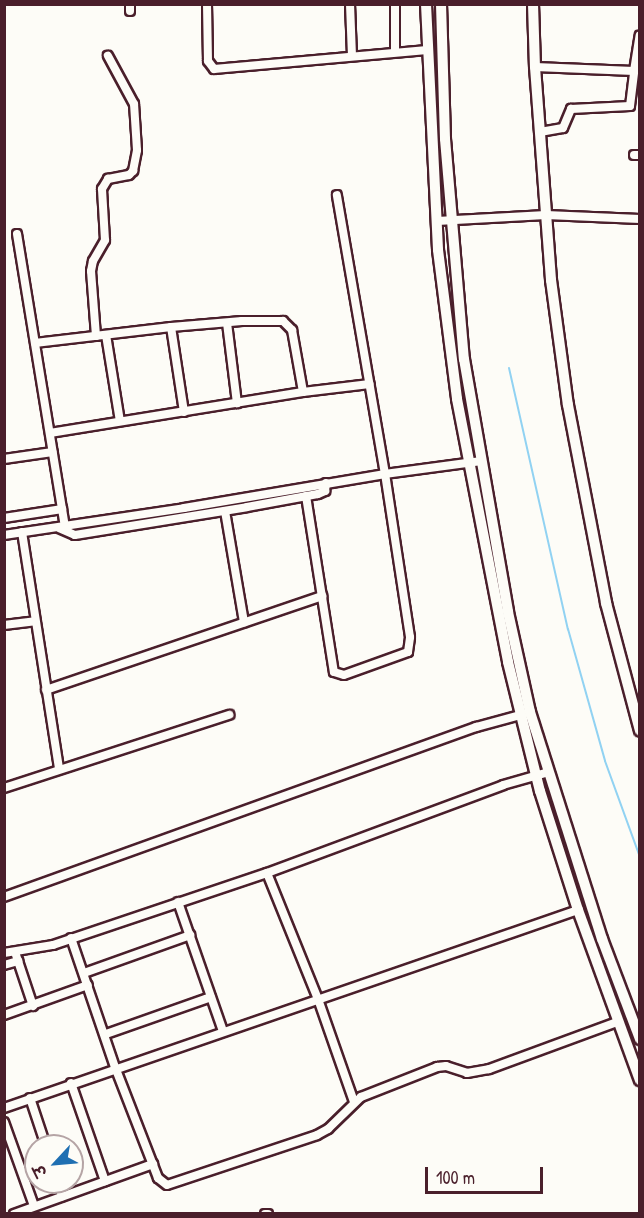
<!DOCTYPE html>
<meta charset="utf-8">
<style>
body{margin:0}
#map{position:relative;width:644px;height:1218px;overflow:hidden;background:#fdfcf7;font-family:"Patrick Hand","Playpen Sans Deva",sans-serif}
div>[style]{position:absolute}
[style*='--x']{left:calc(var(--x)*1px);top:calc(var(--y)*1px);width:calc(var(--w)*1px);rotate:calc(var(--a)*1deg)}
.stream>*{height:2px;margin:-1px;padding:0 1px;transform-origin:1px;border-radius:1px;background:#91d2f2}
.roads{filter:drop-shadow(2px 0 #4a1f2b) drop-shadow(-2px 0 #4a1f2b) drop-shadow(0 2px #4a1f2b) drop-shadow(0 -2px #4a1f2b)}
.minor>*{height:8px;margin:-4px;padding:0 4px;transform-origin:4px;border-radius:4px;background:#fdfcf7}
.secondary>*{height:10px;margin:-5px;padding:0 5px;transform-origin:5px;border-radius:5px;background:#fdfcf7}
span{translate:-50% -50%;white-space:nowrap;text-align:center;line-height:1.15;-webkit-text-stroke:4.5px #fdfcf7;paint-order:stroke}
.frame{position:absolute;inset:0;border:6px solid #4a1f2b;pointer-events:none}
.north{position:absolute;left:24px;top:1134px;width:60px;height:60px;box-sizing:border-box;background:#fdfcf7;border:2px solid #b5a4a5;border-radius:50%;rotate:244deg;font-size:16px;font-weight:700;line-height:24px;text-align:center;color:#4a1f2b}
.north::after{content:'';display:block;margin:auto;width:21px;height:27px;background:#1f6fb2;clip-path:polygon(50% 0,100% 100%,50% 72%,0 100%)}
.scale{position:absolute;left:425px;top:1167px;width:118px;height:27px;box-sizing:border-box;border:3px solid #4a1f2b;border-top:0;padding-left:8px;font-size:18px;line-height:21px;white-space:nowrap;color:#4a1f2b;-webkit-text-stroke:4px #fdfcf7;paint-order:stroke}
</style>
<div id="map">
<div class="stream">
<i style="--x:509;--y:368;--w:268;--a:77.3"></i>
<i style="--x:568;--y:629;--w:137;--a:74.3"></i>
<i style="--x:605;--y:761;--w:102;--a:70"></i>
</div>
<div class="roads">
<div class="minor">
<i style="--x:130;--y:4;--w:7;--a:90"></i>
<i style="--x:207;--y:4;--w:57;--a:89"></i>
<i style="--x:208;--y:61;--w:10;--a:53"></i>
<i style="--x:214;--y:69;--w:214;--a:-5.1"></i>
<i style="--x:350;--y:4;--w:51;--a:87.8"></i>
<i style="--x:395;--y:52;--w:48;--a:-90"></i>
<i style="--x:535;--y:67;--w:99;--a:2.3"></i>
<i style="--x:634;--y:71;--w:36;--a:-81"></i>
<i style="--x:540;--y:132;--w:23;--a:-10"></i>
<i style="--x:563;--y:128;--w:21;--a:-67"></i>
<i style="--x:571;--y:109;--w:59;--a:-2.9"></i>
<i style="--x:630;--y:106;--w:35;--a:-83"></i>
<i style="--x:634;--y:155;--w:6;--a:0"></i>
<i style="--x:437;--y:221;--w:109;--a:-3.2"></i>
<i style="--x:546;--y:215;--w:94;--a:2.4"></i>
<i style="--x:17;--y:234;--w:296;--a:80.7"></i>
<i style="--x:227;--y:323;--w:81;--a:82.9"></i>
<i style="--x:171;--y:327;--w:86;--a:81.3"></i>
<i style="--x:106;--y:335;--w:87;--a:80.8"></i>
<i style="--x:96;--y:336;--w:65;--a:-94.4"></i>
<i style="--x:91;--y:271;--w:10;--a:-79"></i>
<i style="--x:93;--y:261;--w:24;--a:-60"></i>
<i style="--x:105;--y:240;--w:51;--a:-93.4"></i>
<i style="--x:102;--y:189;--w:12;--a:-59"></i>
<i style="--x:108;--y:179;--w:21;--a:-11"></i>
<i style="--x:129;--y:175;--w:6;--a:-45"></i>
<i style="--x:133;--y:171;--w:21;--a:-79"></i>
<i style="--x:137;--y:150;--w:46;--a:-93.7"></i>
<i style="--x:134;--y:104;--w:55;--a:-118.4"></i>
<i style="--x:35;--y:343;--w:137;--a:-6.7"></i>
<i style="--x:171;--y:327;--w:71;--a:-4.8"></i>
<i style="--x:242;--y:321;--w:41;--a:0"></i>
<i style="--x:283;--y:321;--w:13;--a:45"></i>
<i style="--x:292;--y:330;--w:63;--a:79.9"></i>
<i style="--x:50;--y:433;--w:256;--a:-9.2"></i>
<i style="--x:303;--y:392;--w:67;--a:-6.8"></i>
<i style="--x:4;--y:459;--w:49;--a:-8.3"></i>
<i style="--x:306;--y:496;--w:178;--a:81"></i>
<i style="--x:334;--y:672;--w:10;--a:17"></i>
<i style="--x:344;--y:675;--w:68;--a:-19.8"></i>
<i style="--x:408;--y:652;--w:15;--a:-82"></i>
<i style="--x:410;--y:637;--w:165;--a:-98.7"></i>
<i style="--x:385;--y:474;--w:283;--a:-99.8"></i>
<i style="--x:225;--y:511;--w:113;--a:80.3"></i>
<i style="--x:4;--y:518;--w:59;--a:-8.8"></i>
<i style="--x:59;--y:528;--w:17;--a:24"></i>
<i style="--x:75;--y:535;--w:174;--a:-9.2"></i>
<i style="--x:247;--y:507;--w:72;--a:-10.4"></i>
<i style="--x:318;--y:494;--w:8;--a:-23"></i>
<i style="--x:325;--y:491;--w:8;--a:-83"></i>
<i style="--x:22;--y:532;--w:240;--a:81.1"></i>
<i style="--x:4;--y:535;--w:182;--a:-8.5"></i>
<i style="--x:184;--y:508;--w:204;--a:-9.6"></i>
<i style="--x:385;--y:474;--w:97;--a:-7.7"></i>
<i style="--x:4;--y:625;--w:31;--a:-7"></i>
<i style="--x:46;--y:690;--w:292;--a:-18.8"></i>
<i style="--x:4;--y:788;--w:237;--a:-18"></i>
<i style="--x:267;--y:873;--w:136;--a:68"></i>
<i style="--x:318;--y:999;--w:109;--a:70.7"></i>
<i style="--x:4;--y:897;--w:502;--a:-19.81"></i>
<i style="--x:476;--y:727;--w:50;--a:-15.2"></i>
<i style="--x:178;--y:902;--w:137;--a:70.8"></i>
<i style="--x:71;--y:938;--w:136;--a:71.2"></i>
<i style="--x:115;--y:1067;--w:119;--a:68.8"></i>
<i style="--x:158;--y:1178;--w:11;--a:38"></i>
<i style="--x:167;--y:1185;--w:158;--a:-18.4"></i>
<i style="--x:317;--y:1135;--w:13;--a:-29"></i>
<i style="--x:328;--y:1129;--w:46;--a:-44.1"></i>
<i style="--x:361;--y:1097;--w:82;--a:-21.5"></i>
<i style="--x:437;--y:1067;--w:9;--a:-6"></i>
<i style="--x:446;--y:1066;--w:22;--a:18"></i>
<i style="--x:467;--y:1073;--w:22;--a:-10"></i>
<i style="--x:489;--y:1069;--w:136;--a:-20.2"></i>
<i style="--x:15;--y:952;--w:57;--a:71.6"></i>
<i style="--x:4;--y:953;--w:50;--a:-9.3"></i>
<i style="--x:53;--y:945;--w:226;--a:-18.6"></i>
<i style="--x:267;--y:873;--w:252;--a:-20.4"></i>
<i style="--x:503;--y:785;--w:48;--a:-15.8"></i>
<i style="--x:4;--y:965;--w:15;--a:-16"></i>
<i style="--x:84;--y:973;--w:113;--a:-19.7"></i>
<i style="--x:4;--y:1015;--w:89;--a:-19.7"></i>
<i style="--x:106;--y:1034;--w:111;--a:-19.4"></i>
<i style="--x:71;--y:1083;--w:104;--a:70.9"></i>
<i style="--x:30;--y:1098;--w:51;--a:71.6"></i>
<i style="--x:4;--y:1108;--w:607;--a:-19.03"></i>
<i style="--x:4;--y:1122;--w:89;--a:70.3"></i>
<i style="--x:58;--y:1182;--w:15;--a:74"></i>
<i style="--x:14;--y:1214;--w:148;--a:-19.8"></i>
<i style="--x:265;--y:1214;--w:3;--a:0"></i>
</div>
<div class="secondary">
<i style="--x:426;--y:4;--w:246;--a:87.2"></i>
<i style="--x:438;--y:250;--w:150;--a:82.7"></i>
<i style="--x:457;--y:399;--w:268;--a:79"></i>
<i style="--x:508;--y:662;--w:133;--a:76.1"></i>
<i style="--x:540;--y:791;--w:125;--a:72.3"></i>
<i style="--x:578;--y:910;--w:181;--a:70"></i>
<i style="--x:441;--y:4;--w:135;--a:88.3"></i>
<i style="--x:445;--y:139;--w:221;--a:85.1"></i>
<i style="--x:464;--y:359;--w:257;--a:80.1"></i>
<i style="--x:508;--y:612;--w:102;--a:77.6"></i>
<i style="--x:530;--y:712;--w:238;--a:72.4"></i>
<i style="--x:602;--y:939;--w:107;--a:69.2"></i>
<i style="--x:533;--y:4;--w:63;--a:88.2"></i>
<i style="--x:535;--y:67;--w:214;--a:85.7"></i>
<i style="--x:551;--y:280;--w:126;--a:82.3"></i>
<i style="--x:568;--y:405;--w:202;--a:79.1"></i>
<i style="--x:606;--y:603;--w:132;--a:75.1"></i>
</div>
</div>
<div class="frame"></div>
<div class="north">उ</div>
<div class="scale">100 m</div>
</div>
